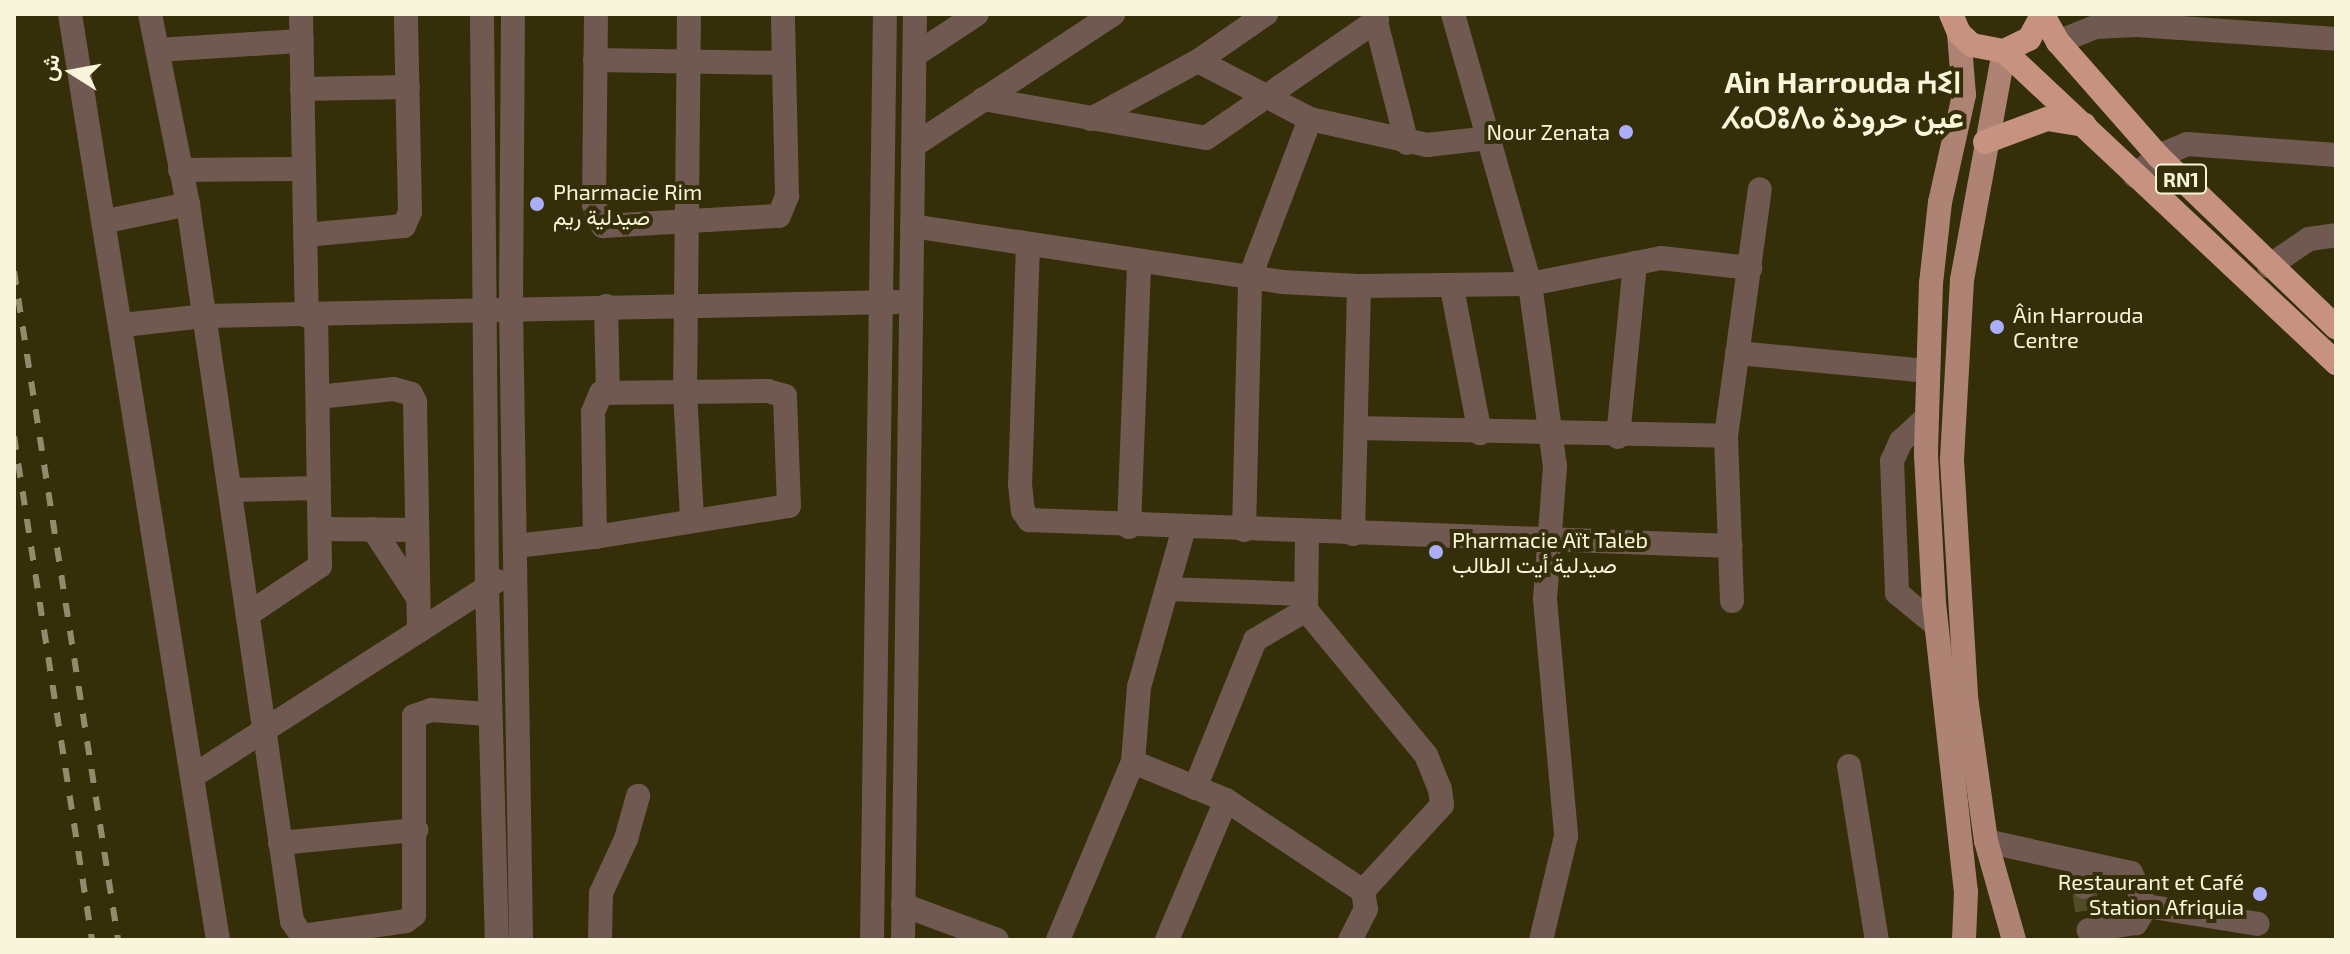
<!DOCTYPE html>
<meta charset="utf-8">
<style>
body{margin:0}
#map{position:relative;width:2350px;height:954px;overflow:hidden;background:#342f08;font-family:"Exo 2",Vazirmatn,"Noto Sans Tifinagh",sans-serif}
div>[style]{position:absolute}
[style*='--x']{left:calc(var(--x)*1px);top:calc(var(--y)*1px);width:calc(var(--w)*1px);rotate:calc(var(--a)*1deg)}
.minor-tunnel>*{height:24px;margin-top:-12px;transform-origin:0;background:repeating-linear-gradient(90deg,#514d28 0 24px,transparent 0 36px)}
.minor>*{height:24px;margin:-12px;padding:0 12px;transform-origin:12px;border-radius:12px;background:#6f5951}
.major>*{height:24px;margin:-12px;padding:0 12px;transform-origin:12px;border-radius:12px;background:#ae8373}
.highway>*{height:24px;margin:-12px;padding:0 12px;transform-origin:12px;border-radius:12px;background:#c79380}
.rail>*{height:6px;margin-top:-3px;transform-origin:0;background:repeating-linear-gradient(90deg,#918d6c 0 14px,transparent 0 28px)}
.dots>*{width:22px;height:22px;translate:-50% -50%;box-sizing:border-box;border:4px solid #342f08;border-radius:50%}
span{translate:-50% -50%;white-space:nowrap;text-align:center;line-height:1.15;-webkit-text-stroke:8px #342f08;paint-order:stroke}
.shield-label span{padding:2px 6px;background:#342f08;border:2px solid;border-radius:6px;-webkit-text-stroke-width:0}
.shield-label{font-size:20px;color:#f8f5db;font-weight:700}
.poi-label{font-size:22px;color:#f8f5db}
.right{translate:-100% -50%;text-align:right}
.left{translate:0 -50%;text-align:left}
.district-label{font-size:30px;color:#f8f5db;font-weight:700}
.frame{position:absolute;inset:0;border:16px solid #f8f5db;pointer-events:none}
.north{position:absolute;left:32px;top:32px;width:80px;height:80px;-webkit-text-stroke:6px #342f08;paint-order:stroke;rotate:281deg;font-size:22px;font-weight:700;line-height:32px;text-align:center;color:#f8f5db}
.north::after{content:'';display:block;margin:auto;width:28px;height:36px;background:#f8f5db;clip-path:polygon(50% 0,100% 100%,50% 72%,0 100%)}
</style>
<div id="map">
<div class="minor-tunnel">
<i style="--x:2084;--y:887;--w:34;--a:83"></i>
</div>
<div class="minor">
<i style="--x:70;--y:14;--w:938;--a:80.92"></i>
<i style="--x:150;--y:14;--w:194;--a:78.7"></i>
<i style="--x:188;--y:204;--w:725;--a:81.75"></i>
<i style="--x:292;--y:921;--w:18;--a:56"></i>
<i style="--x:302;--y:936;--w:105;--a:-8.2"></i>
<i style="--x:406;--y:921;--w:10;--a:-37"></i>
<i style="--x:414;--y:915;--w:199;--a:-90"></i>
<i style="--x:414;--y:716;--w:18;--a:-19"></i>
<i style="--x:431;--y:710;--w:58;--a:3.9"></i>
<i style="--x:301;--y:14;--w:302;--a:88.9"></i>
<i style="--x:482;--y:14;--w:573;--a:89.5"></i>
<i style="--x:487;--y:587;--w:353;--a:88.4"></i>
<i style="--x:513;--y:14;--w:294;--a:90.4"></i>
<i style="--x:511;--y:308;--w:632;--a:89.09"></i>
<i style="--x:596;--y:14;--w:191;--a:90.6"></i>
<i style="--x:594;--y:205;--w:23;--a:67"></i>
<i style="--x:603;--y:226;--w:176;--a:-3.3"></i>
<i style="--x:779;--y:216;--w:22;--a:-68"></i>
<i style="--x:787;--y:196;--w:182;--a:-91.3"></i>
<i style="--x:689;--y:14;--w:378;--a:90.6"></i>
<i style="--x:685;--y:392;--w:127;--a:86.8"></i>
<i style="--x:1374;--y:14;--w:133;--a:75.7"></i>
<i style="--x:1453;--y:14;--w:281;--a:74.1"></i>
<i style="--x:1530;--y:284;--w:184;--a:82.2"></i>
<i style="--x:1555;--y:466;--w:133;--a:94.3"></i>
<i style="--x:1545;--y:599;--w:238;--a:84.9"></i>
<i style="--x:1566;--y:836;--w:107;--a:103.5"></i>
<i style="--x:2058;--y:42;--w:40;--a:-22"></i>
<i style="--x:2095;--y:27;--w:42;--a:-2.7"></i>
<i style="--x:2137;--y:25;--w:199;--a:4"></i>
<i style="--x:157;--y:50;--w:145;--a:-3.6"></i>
<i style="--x:915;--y:55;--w:74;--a:-33.5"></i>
<i style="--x:595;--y:60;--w:189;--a:0.9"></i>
<i style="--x:1198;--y:61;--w:126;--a:27.4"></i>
<i style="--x:1310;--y:119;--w:120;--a:12.5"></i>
<i style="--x:1427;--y:145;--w:61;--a:-6.5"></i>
<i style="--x:302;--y:89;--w:106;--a:-1.1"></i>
<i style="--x:983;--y:99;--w:226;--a:9.9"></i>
<i style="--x:1206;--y:138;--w:208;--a:-34.6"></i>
<i style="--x:1091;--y:119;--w:122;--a:-28.5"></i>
<i style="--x:1198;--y:61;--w:83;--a:-34.7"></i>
<i style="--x:913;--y:146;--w:240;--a:-33.4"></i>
<i style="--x:180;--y:170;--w:124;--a:-0.5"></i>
<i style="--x:2135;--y:176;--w:30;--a:-41"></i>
<i style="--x:2158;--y:156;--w:31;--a:-22"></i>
<i style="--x:2187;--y:144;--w:149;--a:4.2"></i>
<i style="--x:107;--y:221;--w:83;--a:-11.9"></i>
<i style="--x:912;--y:226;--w:374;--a:8.6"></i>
<i style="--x:1282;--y:282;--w:77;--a:3"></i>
<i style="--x:1359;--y:286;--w:171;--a:-0.7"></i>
<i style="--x:1530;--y:284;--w:134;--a:-11.2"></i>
<i style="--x:1661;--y:258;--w:90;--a:6.4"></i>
<i style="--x:305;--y:235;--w:99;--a:-5.2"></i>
<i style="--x:404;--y:226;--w:15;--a:-67"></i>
<i style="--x:410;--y:212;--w:198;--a:-91.2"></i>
<i style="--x:1028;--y:244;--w:240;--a:91.9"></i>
<i style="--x:1020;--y:484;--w:27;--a:84"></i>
<i style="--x:1023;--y:511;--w:11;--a:56"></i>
<i style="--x:1029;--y:520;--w:702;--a:2.12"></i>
<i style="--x:2269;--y:266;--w:48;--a:-34"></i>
<i style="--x:2309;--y:239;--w:27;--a:-8"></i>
<i style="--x:1452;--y:288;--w:148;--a:79.1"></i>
<i style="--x:606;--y:306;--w:86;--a:88.7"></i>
<i style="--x:123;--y:325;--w:81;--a:-6.3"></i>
<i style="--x:204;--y:316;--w:692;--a:-1.16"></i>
<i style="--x:1737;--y:353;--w:190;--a:5.4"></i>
<i style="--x:318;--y:397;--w:76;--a:-6"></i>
<i style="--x:394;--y:389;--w:18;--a:16"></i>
<i style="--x:411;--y:394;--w:9;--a:63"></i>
<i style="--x:415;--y:402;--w:229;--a:89"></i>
<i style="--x:1926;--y:418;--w:34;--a:137"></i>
<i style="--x:1901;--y:441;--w:22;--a:114"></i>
<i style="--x:1892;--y:461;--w:132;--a:87.8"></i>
<i style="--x:1897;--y:593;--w:50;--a:39.4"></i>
<i style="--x:1356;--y:428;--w:370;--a:1.2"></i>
<i style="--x:1618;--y:437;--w:175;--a:-84.4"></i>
<i style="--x:231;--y:490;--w:88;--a:-1.3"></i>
<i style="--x:1129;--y:527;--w:265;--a:-87.8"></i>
<i style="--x:1184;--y:528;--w:165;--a:105.8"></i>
<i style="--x:1139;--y:687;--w:75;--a:94.6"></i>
<i style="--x:1133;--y:762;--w:100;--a:22.2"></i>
<i style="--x:1226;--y:800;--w:164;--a:33.6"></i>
<i style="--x:1363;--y:891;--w:18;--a:81"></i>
<i style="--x:1366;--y:909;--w:35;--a:117"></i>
<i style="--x:320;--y:529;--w:97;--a:0.6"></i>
<i style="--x:373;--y:529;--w:82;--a:56.9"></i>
<i style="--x:1244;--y:530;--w:253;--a:-88.6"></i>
<i style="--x:1250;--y:277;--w:169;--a:-69.2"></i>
<i style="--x:1307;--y:533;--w:77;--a:90.7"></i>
<i style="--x:1306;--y:610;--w:188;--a:50.4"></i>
<i style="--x:1426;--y:755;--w:37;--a:68"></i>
<i style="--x:1440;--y:789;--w:16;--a:83"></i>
<i style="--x:1442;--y:805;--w:117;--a:132.6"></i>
<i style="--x:1353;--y:534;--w:248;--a:-88.6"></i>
<i style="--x:516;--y:546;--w:80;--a:-6.5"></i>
<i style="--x:595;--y:537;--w:196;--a:-9.1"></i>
<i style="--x:789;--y:506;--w:110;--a:-92.1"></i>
<i style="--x:785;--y:396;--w:18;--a:-164"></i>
<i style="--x:768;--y:391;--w:167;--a:179.3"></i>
<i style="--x:601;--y:393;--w:21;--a:113"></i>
<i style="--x:593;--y:412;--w:125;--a:89.1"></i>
<i style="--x:1167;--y:589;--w:136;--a:2.1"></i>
<i style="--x:1732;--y:601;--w:165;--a:-92.1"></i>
<i style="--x:1726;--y:436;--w:249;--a:-82.2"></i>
<i style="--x:250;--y:613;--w:84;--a:-33.9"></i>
<i style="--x:320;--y:566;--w:250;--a:-90.9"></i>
<i style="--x:1849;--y:766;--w:176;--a:80.9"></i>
<i style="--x:193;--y:776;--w:361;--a:-32.7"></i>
<i style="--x:1195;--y:788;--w:160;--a:-67.9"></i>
<i style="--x:1255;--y:640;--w:59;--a:-30.5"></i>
<i style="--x:1986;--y:841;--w:97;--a:12.5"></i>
<i style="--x:2081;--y:862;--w:25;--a:83"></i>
<i style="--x:280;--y:843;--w:137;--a:-5.5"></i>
<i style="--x:2081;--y:862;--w:51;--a:12.4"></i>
<i style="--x:2131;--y:873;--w:36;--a:66"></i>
<i style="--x:2146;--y:906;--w:20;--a:120"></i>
<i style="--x:2136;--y:923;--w:48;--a:171.5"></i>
<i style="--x:903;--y:905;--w:100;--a:20.4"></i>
<i style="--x:2146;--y:906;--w:113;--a:9.1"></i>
<i style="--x:600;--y:940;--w:47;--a:-88.8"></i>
<i style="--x:601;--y:893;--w:60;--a:-65.2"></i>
<i style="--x:626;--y:839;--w:45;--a:-74.4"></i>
<i style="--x:872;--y:940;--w:926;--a:-89.2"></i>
<i style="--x:903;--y:940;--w:926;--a:-89.26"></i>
<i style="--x:1058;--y:940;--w:193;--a:-67.2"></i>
<i style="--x:1167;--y:940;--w:152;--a:-67.1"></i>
</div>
<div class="major">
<i style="--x:1959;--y:33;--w:62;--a:85.4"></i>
<i style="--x:1964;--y:95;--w:110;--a:102.6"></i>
<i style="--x:1940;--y:202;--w:81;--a:96.3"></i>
<i style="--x:1931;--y:283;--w:172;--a:91.7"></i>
<i style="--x:1926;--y:455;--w:148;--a:86.9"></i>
<i style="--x:1934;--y:603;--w:291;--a:83.7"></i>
<i style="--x:1966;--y:892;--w:48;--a:92.4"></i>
<i style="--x:2004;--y:51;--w:233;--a:100.4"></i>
<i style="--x:1962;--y:280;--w:180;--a:93.2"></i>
<i style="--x:1952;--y:460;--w:237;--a:86.6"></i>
<i style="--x:1966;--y:697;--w:145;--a:82.1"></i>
<i style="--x:1986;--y:841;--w:103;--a:74.2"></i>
</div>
<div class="highway">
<i style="--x:1951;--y:14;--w:21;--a:67"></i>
<i style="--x:1959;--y:33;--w:18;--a:43"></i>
<i style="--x:1972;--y:45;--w:33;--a:11"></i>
<i style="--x:2004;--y:51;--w:28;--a:-26"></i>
<i style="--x:2029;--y:39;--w:29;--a:-61"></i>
<i style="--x:2043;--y:15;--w:31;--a:61"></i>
<i style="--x:2058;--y:42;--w:152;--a:48.7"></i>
<i style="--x:2158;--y:156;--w:247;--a:43.9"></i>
<i style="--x:2004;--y:51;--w:456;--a:43.2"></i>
<i style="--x:1985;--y:142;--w:66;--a:-20.4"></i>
<i style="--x:2047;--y:119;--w:38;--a:9"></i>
</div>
<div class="rail">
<i style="--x:14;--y:271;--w:677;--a:81.16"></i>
<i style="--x:14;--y:436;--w:510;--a:81.2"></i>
</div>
<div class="dots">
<i style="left:1626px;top:132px;background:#abaffb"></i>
<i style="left:537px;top:204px;background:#abaffb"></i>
<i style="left:1997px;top:327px;background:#abaffb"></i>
<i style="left:1436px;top:552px;background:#abaffb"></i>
<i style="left:2260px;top:894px;background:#abaffb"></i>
</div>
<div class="shield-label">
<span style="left:2181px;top:179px">RN1</span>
</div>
<div class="poi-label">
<span class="right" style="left:1610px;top:132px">Nour Zenata</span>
<span class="left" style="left:553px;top:204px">Pharmacie Rim<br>صيدلية ريم</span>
<span class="left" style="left:2013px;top:327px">Âin Harrouda<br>Centre</span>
<span class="left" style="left:1452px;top:552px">Pharmacie Aït Taleb<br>صيدلية أيت الطالب</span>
<span class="right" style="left:2244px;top:894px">Restaurant et Café<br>Station Afriquia</span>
</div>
<div class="district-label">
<span style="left:1843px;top:98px">Ain Harrouda ⵄⵉⵏ<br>ⵃⴰⵔⵓⴷⴰ عين حرودة</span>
</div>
<div class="frame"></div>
<div class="north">ش</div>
</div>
